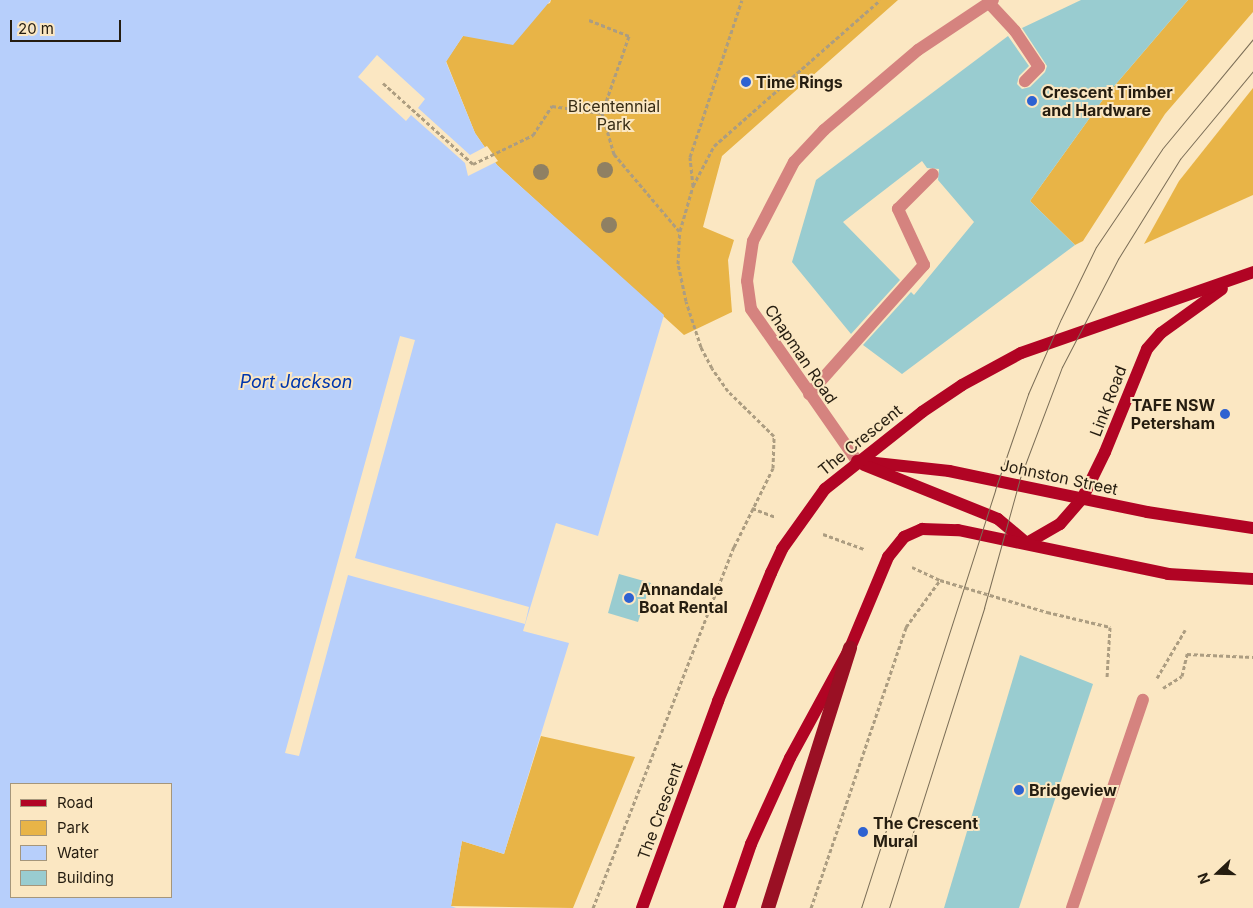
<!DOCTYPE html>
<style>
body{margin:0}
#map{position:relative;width:1253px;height:908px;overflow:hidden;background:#fbe7c2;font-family:Inter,sans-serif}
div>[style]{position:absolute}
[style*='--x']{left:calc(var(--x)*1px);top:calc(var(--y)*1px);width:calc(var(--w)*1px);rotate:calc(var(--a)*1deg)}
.green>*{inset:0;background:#e8b447}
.water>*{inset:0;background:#b7cffb}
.pier>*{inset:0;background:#fbe7c2}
.building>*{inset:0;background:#99ccd0}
.path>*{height:3px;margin-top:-1.5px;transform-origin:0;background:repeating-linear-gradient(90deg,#ac9d81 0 4px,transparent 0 6.5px)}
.service>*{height:12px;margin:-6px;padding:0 6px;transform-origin:6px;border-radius:6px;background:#d5837f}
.minor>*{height:12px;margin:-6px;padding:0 6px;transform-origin:6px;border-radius:6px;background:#d5837f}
.primary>*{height:12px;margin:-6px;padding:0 6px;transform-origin:6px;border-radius:6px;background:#b10424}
.trunk>*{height:14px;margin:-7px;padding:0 7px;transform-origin:7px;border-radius:7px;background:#9a1024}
.tram>*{height:1px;margin:-0.5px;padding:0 0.5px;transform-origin:0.5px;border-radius:0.5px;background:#7b6e57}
.trees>*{width:16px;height:16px;margin:-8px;border-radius:50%;background:#8f8063}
.dots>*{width:14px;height:14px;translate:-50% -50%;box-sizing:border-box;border:2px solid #fbe7c2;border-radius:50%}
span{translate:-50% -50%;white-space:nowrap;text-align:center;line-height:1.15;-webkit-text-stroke:4px #fbe7c2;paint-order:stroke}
.poi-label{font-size:16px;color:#251d10;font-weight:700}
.left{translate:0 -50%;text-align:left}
.right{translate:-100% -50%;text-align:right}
.park-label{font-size:16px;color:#372c15}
.street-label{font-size:16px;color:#251d10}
.water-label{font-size:18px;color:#0037af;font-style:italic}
.legend{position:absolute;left:10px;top:783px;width:162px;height:115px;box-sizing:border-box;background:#fbe7c2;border:1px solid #a5967b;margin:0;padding:6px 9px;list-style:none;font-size:15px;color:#251d10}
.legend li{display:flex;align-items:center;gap:10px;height:25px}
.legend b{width:25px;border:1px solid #a5967b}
.north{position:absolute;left:1193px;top:848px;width:50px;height:50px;-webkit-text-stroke:4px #fbe7c2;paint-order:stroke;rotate:249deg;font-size:14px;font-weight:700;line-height:20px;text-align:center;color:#251d10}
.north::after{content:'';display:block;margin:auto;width:18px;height:22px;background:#251d10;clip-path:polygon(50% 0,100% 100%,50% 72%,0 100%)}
.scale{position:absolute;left:10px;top:20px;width:111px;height:22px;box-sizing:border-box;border:2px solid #251d10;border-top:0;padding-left:6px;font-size:15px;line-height:18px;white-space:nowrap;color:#251d10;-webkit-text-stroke:4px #fbe7c2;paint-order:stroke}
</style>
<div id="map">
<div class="green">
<i style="clip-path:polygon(551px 0,898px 0,722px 156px,703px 227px,734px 240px,728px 260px,732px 312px,684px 335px,497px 165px,475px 133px,446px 61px,463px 36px,550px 3px)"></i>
<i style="clip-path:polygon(1188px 0,1253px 0,1253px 12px,1165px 114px,1083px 241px,1075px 245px,1030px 201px,1104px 98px)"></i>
<i style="clip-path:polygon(1253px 88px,1253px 195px,1144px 244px,1179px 181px)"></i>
<i style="clip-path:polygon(541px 736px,635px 757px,573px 908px,451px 906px,462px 841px,504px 854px)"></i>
</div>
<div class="water">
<i style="clip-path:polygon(evenodd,0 0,551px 0,513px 45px,463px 36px,446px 62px,475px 133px,497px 165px,664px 315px,598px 536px,556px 523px,523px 631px,569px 643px,504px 854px,462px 841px,451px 906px,456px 908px,0 908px,0 0,11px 784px,171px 784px,171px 897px,11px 897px,11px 784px)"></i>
</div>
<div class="pier">
<i style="clip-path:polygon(377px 55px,425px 99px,418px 108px,470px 155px,487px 146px,498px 161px,468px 176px,465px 163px,411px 115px,406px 121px,358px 77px)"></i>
<i style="clip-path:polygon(400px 336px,415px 340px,355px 558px,529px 607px,525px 624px,348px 575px,299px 756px,285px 753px)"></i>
</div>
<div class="building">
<i style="clip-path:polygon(1081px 0,1188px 0,1104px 98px,1030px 201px,1075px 245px,902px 374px,863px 345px,911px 292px,914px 295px,974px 222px,938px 180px,939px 169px,927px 168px,922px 161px,843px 222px,900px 280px,851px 334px,792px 262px,816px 180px,1008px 36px,1029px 66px,1019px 76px,1017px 84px,1022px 89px,1030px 87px,1045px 72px,1047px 66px,1022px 28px)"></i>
<i style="clip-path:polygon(619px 574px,651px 583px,638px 622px,608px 613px)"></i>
<i style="clip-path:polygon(1020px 655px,1093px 684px,1019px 908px,944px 908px)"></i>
</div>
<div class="path">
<i style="--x:589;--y:20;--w:43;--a:21.8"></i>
<i style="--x:629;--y:36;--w:82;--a:109.3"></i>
<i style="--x:602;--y:113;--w:43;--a:73.7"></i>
<i style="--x:614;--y:154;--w:101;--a:49.8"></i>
<i style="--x:383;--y:83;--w:121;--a:42"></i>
<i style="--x:473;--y:164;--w:67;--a:-25.8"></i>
<i style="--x:533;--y:135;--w:35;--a:-57"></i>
<i style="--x:552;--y:106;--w:50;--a:8"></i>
<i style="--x:693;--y:186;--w:29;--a:-96"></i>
<i style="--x:690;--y:157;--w:165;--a:-71.7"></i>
<i style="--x:752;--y:508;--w:25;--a:21"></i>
<i style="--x:823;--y:534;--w:44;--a:20.1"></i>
<i style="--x:912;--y:567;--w:31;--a:25"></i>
<i style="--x:940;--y:580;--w:112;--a:16.7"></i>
<i style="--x:1047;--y:612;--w:65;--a:13.4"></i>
<i style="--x:1110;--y:627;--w:50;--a:93.4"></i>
<i style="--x:1157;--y:678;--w:56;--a:-59.7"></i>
<i style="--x:1163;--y:688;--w:22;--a:-32"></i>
<i style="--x:1182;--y:676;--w:23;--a:-77"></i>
<i style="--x:1187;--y:654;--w:66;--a:2.6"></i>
<i style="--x:593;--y:908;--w:388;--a:-68.7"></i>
<i style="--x:734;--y:547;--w:88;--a:-63.7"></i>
<i style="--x:773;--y:468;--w:32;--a:-88"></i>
<i style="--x:774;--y:436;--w:64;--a:-135.6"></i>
<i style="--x:728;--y:391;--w:28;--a:-125"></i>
<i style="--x:712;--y:368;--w:24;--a:-118"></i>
<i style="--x:701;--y:347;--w:48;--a:-108.1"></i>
<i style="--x:686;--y:301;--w:38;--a:-102"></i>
<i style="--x:678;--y:264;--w:33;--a:-87"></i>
<i style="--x:680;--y:231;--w:47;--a:-73.9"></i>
<i style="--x:693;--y:186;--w:45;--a:-62.3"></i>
<i style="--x:714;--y:146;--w:221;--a:-41.3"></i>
<i style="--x:811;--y:908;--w:297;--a:-71.3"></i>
<i style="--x:906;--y:627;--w:58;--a:-54.1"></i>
</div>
<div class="service">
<i style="--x:989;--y:3;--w:38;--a:47"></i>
<i style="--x:1015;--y:31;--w:43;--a:56.3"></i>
<i style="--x:1039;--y:67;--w:20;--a:135"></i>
<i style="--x:809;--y:394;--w:173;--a:-48.3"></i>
<i style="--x:924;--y:265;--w:62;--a:-114.9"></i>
<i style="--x:898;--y:209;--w:49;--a:-45"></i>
</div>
<div class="minor">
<i style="--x:857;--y:461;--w:185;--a:-124.9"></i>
<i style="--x:751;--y:309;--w:28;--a:-98"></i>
<i style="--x:747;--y:281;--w:40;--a:-81.5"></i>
<i style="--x:753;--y:241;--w:89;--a:-62.6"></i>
<i style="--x:794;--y:162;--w:44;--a:-46.8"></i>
<i style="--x:824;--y:130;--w:123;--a:-40.4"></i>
<i style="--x:918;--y:50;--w:90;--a:-33.7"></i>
<i style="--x:1072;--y:908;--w:220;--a:-71.2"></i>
</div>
<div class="primary">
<i style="--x:857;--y:461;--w:93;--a:6.2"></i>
<i style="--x:949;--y:471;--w:202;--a:11.7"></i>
<i style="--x:1147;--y:512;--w:107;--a:8.6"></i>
<i style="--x:864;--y:465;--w:144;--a:21.9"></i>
<i style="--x:998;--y:519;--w:35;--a:40"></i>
<i style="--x:1027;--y:543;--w:38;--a:-30"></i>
<i style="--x:1060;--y:524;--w:33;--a:-49"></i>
<i style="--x:1082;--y:499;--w:52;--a:-63.9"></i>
<i style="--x:1105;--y:452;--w:111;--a:-67.8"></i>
<i style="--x:1147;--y:349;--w:21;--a:-49"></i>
<i style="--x:1161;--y:333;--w:75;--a:-35.8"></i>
<i style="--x:642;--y:908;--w:221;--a:-69.8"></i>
<i style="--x:718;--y:701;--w:139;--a:-67.5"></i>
<i style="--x:771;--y:573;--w:26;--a:-65"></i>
<i style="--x:782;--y:549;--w:74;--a:-54.4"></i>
<i style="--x:825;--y:489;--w:124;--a:-38.4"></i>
<i style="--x:922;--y:412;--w:48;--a:-34"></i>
<i style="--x:962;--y:385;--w:67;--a:-28.5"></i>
<i style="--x:1021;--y:353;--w:246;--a:-19.2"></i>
<i style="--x:729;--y:908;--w:68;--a:-71"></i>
<i style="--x:751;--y:844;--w:94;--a:-65.6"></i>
<i style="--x:790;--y:758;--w:125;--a:-61.4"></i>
<i style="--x:850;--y:648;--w:99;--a:-67.3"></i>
<i style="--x:888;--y:557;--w:26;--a:-51"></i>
<i style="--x:904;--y:537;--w:20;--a:-24"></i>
<i style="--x:922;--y:529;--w:36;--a:2"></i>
<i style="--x:958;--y:530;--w:215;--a:11.8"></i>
<i style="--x:1168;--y:574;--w:85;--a:3.4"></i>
</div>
<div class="trunk">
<i style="--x:768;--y:908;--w:273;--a:-72.5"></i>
</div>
<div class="tram">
<i style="--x:861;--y:908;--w:439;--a:-72.2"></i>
<i style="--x:995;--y:490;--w:102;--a:-71"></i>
<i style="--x:1028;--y:394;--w:82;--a:-66.3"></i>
<i style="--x:1061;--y:319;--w:80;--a:-64.1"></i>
<i style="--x:1096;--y:247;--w:118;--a:-56"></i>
<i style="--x:1162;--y:149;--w:143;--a:-50.4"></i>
<i style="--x:889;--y:908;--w:315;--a:-72.4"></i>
<i style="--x:984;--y:608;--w:135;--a:-74.5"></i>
<i style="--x:1020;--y:478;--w:119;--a:-69.3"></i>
<i style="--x:1062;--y:367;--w:122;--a:-62.6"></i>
<i style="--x:1118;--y:259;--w:118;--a:-58.2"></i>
<i style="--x:1180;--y:159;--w:114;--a:-50.3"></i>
</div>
<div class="trees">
<i style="left:605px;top:170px"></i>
<i style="left:541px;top:172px"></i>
<i style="left:609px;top:225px"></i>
</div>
<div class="dots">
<i style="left:746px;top:82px;background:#2e62d1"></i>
<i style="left:1032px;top:101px;background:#2e62d1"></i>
<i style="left:1225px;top:414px;background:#2e62d1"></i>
<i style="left:629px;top:598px;background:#2e62d1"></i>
<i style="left:1019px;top:790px;background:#2e62d1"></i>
<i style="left:863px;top:832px;background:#2e62d1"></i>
</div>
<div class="poi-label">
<span class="left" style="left:756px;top:82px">Time Rings</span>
<span class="left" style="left:1042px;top:101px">Crescent Timber<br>and Hardware</span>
<span class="right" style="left:1215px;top:414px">TAFE NSW<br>Petersham</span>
<span class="left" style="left:639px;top:598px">Annandale<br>Boat Rental</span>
<span class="left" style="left:1029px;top:790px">Bridgeview</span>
<span class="left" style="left:873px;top:832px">The Crescent<br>Mural</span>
</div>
<div class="park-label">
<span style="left:614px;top:115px">Bicentennial<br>Park</span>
</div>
<div class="street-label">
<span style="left:801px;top:354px;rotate:56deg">Chapman Road</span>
<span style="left:1108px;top:401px;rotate:-69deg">Link Road</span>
<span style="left:860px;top:440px;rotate:-39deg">The Crescent</span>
<span style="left:1059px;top:477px;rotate:12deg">Johnston Street</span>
<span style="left:660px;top:811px;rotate:-70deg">The Crescent</span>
</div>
<div class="water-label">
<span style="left:296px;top:382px">Port Jackson</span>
</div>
<ul class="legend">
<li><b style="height:6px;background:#b10424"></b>Road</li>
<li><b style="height:14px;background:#e8b447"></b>Park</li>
<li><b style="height:14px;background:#b7cffb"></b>Water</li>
<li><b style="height:14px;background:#99ccd0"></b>Building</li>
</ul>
<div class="north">N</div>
<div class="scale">20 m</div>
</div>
